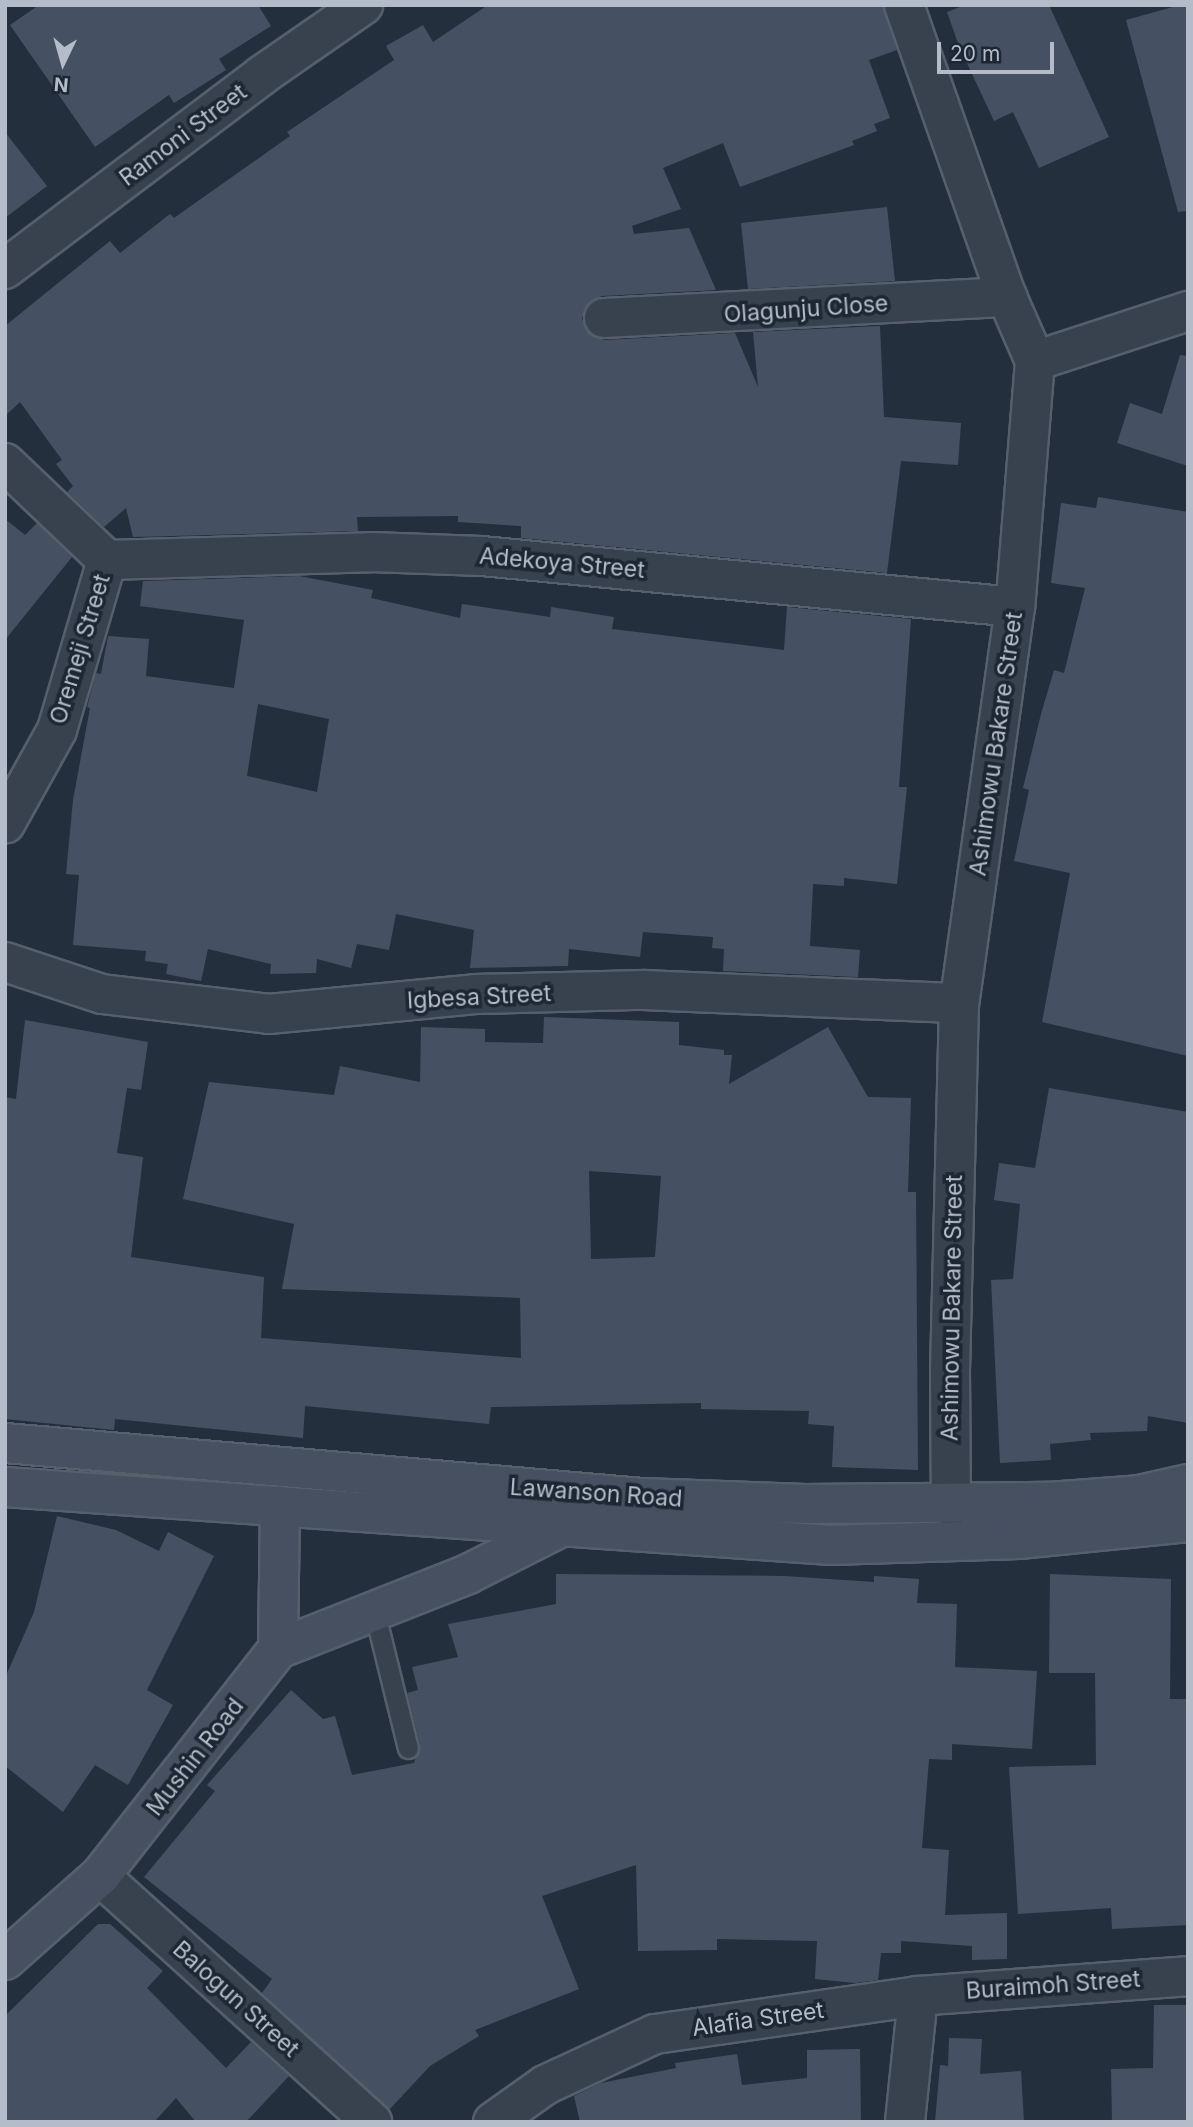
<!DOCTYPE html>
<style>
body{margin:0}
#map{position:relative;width:1193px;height:2127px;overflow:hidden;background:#242f3e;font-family:Inter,sans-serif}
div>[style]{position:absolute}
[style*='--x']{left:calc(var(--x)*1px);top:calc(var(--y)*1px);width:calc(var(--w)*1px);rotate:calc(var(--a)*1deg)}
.building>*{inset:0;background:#455162}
.roads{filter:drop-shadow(2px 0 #565f6c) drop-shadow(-2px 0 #565f6c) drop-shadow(0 2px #565f6c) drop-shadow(0 -2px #565f6c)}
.service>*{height:19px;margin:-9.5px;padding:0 9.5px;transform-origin:9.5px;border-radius:9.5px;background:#38414e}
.minor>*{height:38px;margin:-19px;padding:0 19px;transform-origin:19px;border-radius:19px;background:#38414e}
.secondary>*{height:38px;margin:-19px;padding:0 19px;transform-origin:19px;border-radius:19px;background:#465061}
span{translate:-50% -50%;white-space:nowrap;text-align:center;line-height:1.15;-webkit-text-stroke:7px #1d2633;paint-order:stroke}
.street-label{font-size:23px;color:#b4bcc9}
.frame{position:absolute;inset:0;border:7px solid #b4bcc9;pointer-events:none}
.north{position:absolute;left:28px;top:28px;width:70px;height:70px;-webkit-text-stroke:5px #1d2633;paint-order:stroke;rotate:185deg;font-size:19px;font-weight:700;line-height:28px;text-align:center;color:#b4bcc9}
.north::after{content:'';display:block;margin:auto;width:24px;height:32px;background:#b4bcc9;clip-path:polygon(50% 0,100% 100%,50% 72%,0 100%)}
.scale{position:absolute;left:937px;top:42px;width:117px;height:32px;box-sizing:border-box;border:4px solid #b4bcc9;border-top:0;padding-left:9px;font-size:21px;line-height:24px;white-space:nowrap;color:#b4bcc9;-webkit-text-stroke:5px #1d2633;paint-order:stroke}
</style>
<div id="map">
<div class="building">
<i style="clip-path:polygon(39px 5px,258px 5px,271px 26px,219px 59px,226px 70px,174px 103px,169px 95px,95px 147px,10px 25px)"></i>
<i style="clip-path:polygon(488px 5px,883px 5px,897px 50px,869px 60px,890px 118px,874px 124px,877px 131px,852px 141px,854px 145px,740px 187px,723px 143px,663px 168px,681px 209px,632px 226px,634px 234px,689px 228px,716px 290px,602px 296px,592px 300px,582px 318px,586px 330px,604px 340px,735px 333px,758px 387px,753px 332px,880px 326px,884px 417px,961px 423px,958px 465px,901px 461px,887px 573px,521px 538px,521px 526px,458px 522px,458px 516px,357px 517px,358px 531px,133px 537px,126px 508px,104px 527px,67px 492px,73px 486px,56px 464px,62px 460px,20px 402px,5px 416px,5px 326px,110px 241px,120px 253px,170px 214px,174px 218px,290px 136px,287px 132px,394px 60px,386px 46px,423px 25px,433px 42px)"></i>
<i style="clip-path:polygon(965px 5px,1049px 5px,1109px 137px,1039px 168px,1013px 112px,994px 121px,959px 46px,947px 12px)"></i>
<i style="clip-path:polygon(1180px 5px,1188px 5px,1188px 211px,1178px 212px,1126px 20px)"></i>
<i style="clip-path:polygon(5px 132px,47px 186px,5px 218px)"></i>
<i style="clip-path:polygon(887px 207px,895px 281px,748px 289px,741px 223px)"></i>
<i style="clip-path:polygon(1180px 355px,1188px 356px,1188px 466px,1117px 443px,1130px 403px,1162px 414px)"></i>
<i style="clip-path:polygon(1098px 497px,1188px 512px,1188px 1056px,1042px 1022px,1070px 873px,1014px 861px,1029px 790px,1023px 788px,1041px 714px,1054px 670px,1064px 673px,1085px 588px,1051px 583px,1061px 503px,1096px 508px)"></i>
<i style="clip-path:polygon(5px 519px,25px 535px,37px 523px,72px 557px,5px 640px)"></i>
<i style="clip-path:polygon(evenodd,299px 576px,373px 590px,371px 598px,460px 618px,462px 604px,550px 617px,551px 607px,614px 617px,612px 629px,784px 650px,787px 607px,911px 619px,899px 787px,907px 787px,897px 884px,844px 878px,844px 886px,813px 884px,810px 946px,860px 950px,858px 977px,723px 971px,724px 949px,712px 948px,713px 937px,643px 932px,640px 957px,569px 949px,568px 966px,470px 968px,474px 930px,396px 914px,389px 950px,357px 944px,351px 968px,317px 959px,316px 973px,270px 974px,271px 964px,208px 949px,201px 981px,166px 974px,168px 964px,145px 961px,146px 951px,73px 945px,79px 875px,66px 874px,73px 800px,90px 708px,87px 707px,96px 673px,101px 674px,108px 636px,149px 639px,146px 676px,234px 688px,244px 620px,140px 606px,143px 581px,299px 576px,258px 704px,329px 719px,317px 792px,247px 776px,258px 704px)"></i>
<i style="clip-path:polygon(evenodd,544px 1017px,679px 1022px,679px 1045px,724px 1050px,724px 1055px,732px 1055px,729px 1084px,828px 1027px,868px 1097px,911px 1098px,908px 1192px,916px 1192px,918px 1470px,832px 1467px,834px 1426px,808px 1424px,809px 1411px,701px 1409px,701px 1403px,491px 1407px,489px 1424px,305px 1406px,303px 1438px,115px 1419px,114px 1430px,5px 1419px,5px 1097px,16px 1099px,25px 1020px,148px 1042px,141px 1090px,127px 1088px,117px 1153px,143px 1157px,131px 1257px,264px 1277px,261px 1338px,521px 1358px,520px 1298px,282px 1289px,294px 1224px,183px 1199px,209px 1082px,334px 1095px,340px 1066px,420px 1082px,421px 1027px,485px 1029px,485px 1042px,543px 1043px,544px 1017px,589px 1171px,661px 1176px,655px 1257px,591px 1259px,589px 1171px)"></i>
<i style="clip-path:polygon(1049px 1088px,1188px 1112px,1188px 1423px,1148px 1416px,1147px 1431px,1090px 1433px,1091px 1440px,1050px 1444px,1051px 1460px,1000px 1463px,991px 1280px,1013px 1279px,1020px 1204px,994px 1200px,999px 1163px,1035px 1168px)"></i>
<i style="clip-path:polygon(57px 1516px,116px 1530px,159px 1551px,168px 1532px,214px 1556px,147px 1690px,173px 1705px,128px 1785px,95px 1765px,63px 1812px,5px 1766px,5px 1678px,34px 1612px)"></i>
<i style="clip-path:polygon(556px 1574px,785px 1576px,874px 1582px,874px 1576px,919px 1579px,917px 1603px,957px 1604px,955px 1667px,1037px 1671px,1032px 1749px,952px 1744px,952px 1760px,929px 1759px,922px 1848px,949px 1850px,945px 1915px,1007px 1913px,1007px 1959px,972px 1960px,972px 1946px,901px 1941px,901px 1953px,881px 1953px,878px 1980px,855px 1983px,815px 1979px,817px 1941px,717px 1939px,717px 1950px,638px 1951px,636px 1865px,542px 1896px,579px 1989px,475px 2030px,479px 2036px,430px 2066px,389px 2110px,262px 1993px,272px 1979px,144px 1877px,215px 1791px,207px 1785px,291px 1690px,323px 1719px,335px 1716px,352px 1775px,414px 1763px,420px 1745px,407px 1693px,418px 1690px,412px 1667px,458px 1657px,448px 1624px,556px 1604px)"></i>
<i style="clip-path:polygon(1050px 1574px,1171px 1579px,1170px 1699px,1188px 1699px,1188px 1925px,1112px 1929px,1111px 1908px,1018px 1914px,1009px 1767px,1096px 1765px,1095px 1673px,1049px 1673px)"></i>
<i style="clip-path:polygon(98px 1924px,110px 1924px,163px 1971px,147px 1988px,226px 2068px,251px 2042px,289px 2076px,246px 2122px,196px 2122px,176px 2098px,154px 2122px,5px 2122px,5px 2016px)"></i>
<i style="clip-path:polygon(1154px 2005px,1188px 2005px,1188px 2122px,1112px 2122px,1111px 2069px,1153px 2068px)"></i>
<i style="clip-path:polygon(949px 2038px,982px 2039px,980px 2074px,1021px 2071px,1024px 2122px,935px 2122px,940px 2065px,948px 2066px)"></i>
<i style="clip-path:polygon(860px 2049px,861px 2122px,580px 2122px,574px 2096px,601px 2083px,676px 2068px,675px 2063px,737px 2054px,742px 2085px,807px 2078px,807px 2050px)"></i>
</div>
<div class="roads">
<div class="service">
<i style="--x:375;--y:1614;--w:138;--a:76.2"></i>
</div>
<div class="minor">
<i style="--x:904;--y:5;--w:310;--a:70.6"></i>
<i style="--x:1007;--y:297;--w:70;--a:66.4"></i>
<i style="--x:1035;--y:361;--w:247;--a:94.6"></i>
<i style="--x:1015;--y:607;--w:400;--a:98"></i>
<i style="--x:959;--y:1003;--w:368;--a:91.4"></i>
<i style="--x:950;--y:1371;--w:135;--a:89.6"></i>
<i style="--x:5;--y:269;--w:322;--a:-37"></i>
<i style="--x:262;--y:75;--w:123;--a:-34.7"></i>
<i style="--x:604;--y:318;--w:404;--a:-3"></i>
<i style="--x:1035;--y:361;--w:161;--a:-18.1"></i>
<i style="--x:5;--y:463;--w:141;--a:43.6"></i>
<i style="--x:107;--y:560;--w:177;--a:106.4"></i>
<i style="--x:57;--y:730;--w:107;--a:119"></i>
<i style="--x:107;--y:560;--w:264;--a:-1.7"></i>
<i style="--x:371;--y:552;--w:111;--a:2.1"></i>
<i style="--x:482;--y:556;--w:535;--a:5.47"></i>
<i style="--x:5;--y:962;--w:102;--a:18.3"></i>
<i style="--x:102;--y:994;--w:168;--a:6.8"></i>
<i style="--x:269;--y:1014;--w:207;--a:-5.5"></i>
<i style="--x:475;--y:994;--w:169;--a:-1.4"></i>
<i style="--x:644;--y:990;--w:315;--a:2.4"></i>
<i style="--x:100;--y:1876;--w:367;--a:42.1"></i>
<i style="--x:918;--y:1996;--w:271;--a:-4.2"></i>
<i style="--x:493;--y:2122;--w:64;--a:-35.4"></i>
<i style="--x:545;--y:2085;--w:121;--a:-24.9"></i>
<i style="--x:655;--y:2034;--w:266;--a:-8.2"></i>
<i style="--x:918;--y:1996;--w:127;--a:95.9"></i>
</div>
<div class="secondary">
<i style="--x:5;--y:1443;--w:640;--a:4.93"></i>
<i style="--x:643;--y:1498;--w:162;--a:2.1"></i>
<i style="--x:805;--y:1504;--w:244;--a:-0.5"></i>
<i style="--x:1049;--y:1502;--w:90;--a:-4.4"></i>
<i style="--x:1139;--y:1495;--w:50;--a:-12.7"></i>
<i style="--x:5;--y:1487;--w:828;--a:4.02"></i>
<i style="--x:831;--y:1545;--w:188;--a:-1.8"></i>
<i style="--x:1019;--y:1539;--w:170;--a:-5.7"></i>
<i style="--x:278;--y:1649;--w:204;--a:-21.5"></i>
<i style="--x:468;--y:1574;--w:100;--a:-26.8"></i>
<i style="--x:5;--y:1960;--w:127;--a:-41.5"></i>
<i style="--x:100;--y:1876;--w:288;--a:-51.9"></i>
<i style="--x:278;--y:1649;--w:143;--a:-89.2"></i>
</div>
</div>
<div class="street-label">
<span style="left:183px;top:135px;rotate:-37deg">Ramoni Street</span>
<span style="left:806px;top:309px;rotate:-4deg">Olagunju Close</span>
<span style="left:562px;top:563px;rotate:5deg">Adekoya Street</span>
<span style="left:80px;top:649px;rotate:-73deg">Oremeji Street</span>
<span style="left:996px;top:744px;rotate:-82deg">Ashimowu Bakare Street</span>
<span style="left:479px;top:997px;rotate:-3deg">Igbesa Street</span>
<span style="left:952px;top:1308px;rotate:-89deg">Ashimowu Bakare Street</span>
<span style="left:596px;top:1493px;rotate:4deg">Lawanson Road</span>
<span style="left:195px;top:1757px;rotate:-52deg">Mushin Road</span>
<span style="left:1053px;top:1985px;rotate:-4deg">Buraimoh Street</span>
<span style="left:236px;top:1999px;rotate:42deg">Balogun Street</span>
<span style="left:758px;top:2019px;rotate:-8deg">Alafia Street</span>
</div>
<div class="frame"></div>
<div class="north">N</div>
<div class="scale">20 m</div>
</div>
